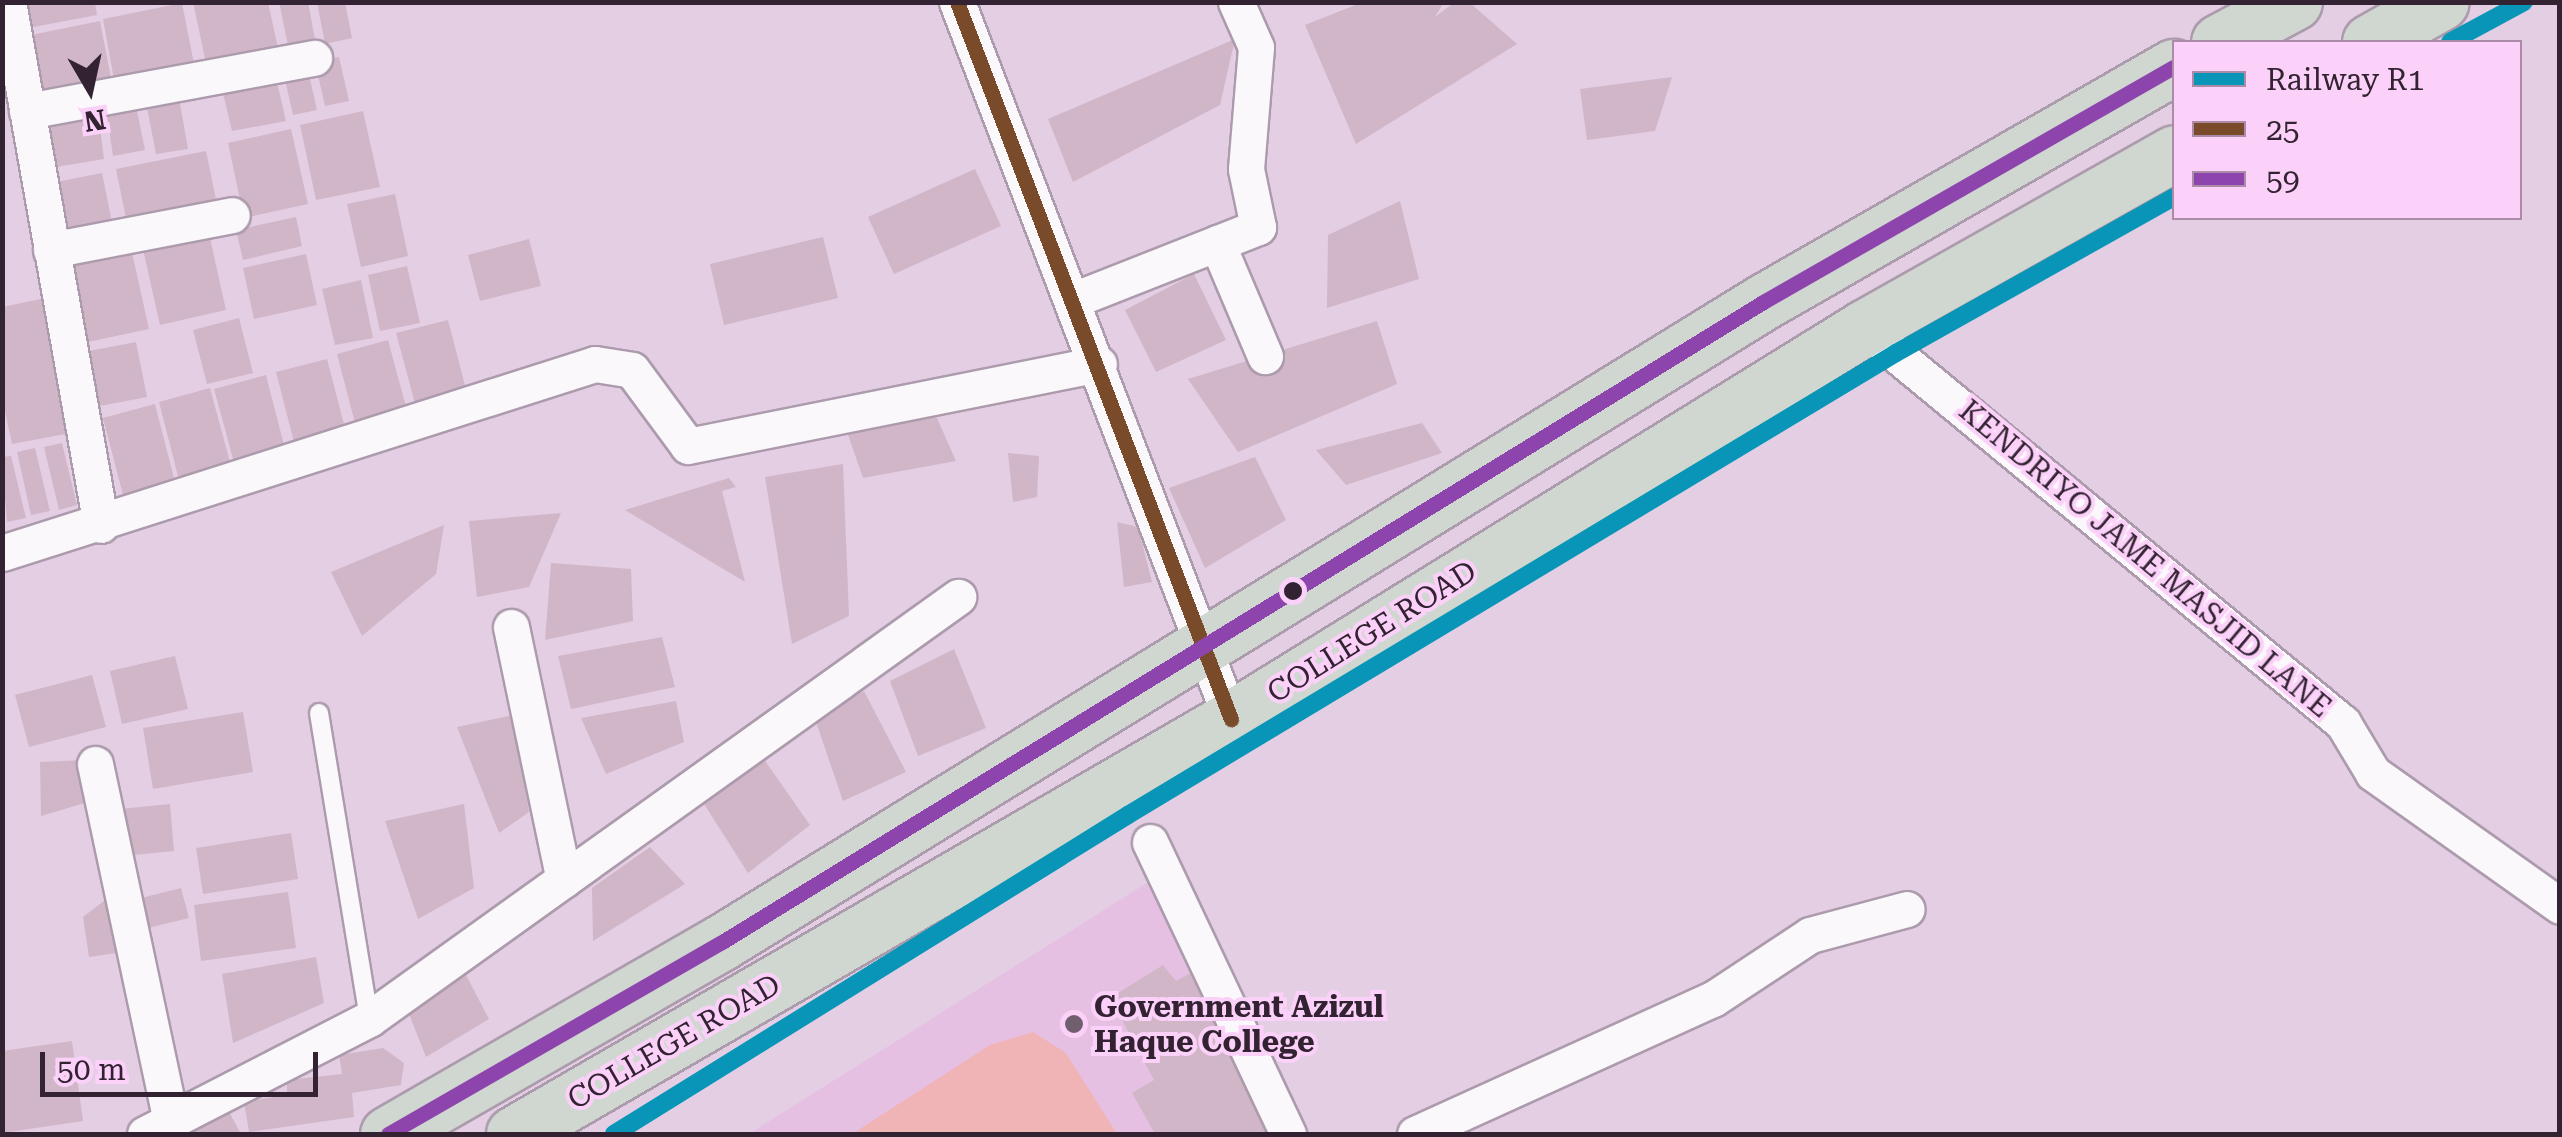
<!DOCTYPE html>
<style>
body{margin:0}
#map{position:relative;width:2562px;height:1137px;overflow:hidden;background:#e4cee4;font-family:"Roboto Serif",serif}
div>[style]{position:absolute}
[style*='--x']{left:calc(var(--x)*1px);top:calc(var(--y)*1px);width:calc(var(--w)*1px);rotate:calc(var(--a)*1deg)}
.built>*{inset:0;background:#e5c0e3}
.green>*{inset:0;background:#f0b3b6}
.building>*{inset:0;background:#d1b6c8}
.roads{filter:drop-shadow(2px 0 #ac9bac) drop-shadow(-2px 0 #ac9bac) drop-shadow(0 2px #ac9bac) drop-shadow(0 -2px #ac9bac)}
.lane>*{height:18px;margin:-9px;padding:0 9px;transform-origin:9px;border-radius:9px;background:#fbf8fb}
.street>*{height:35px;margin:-17.5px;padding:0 17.5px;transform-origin:17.5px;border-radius:17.5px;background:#fbf8fb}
.highway>*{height:55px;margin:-27.5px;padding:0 27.5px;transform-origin:27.5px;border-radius:27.5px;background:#cfd7d0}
.bus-1>*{height:15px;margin:-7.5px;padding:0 7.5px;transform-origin:7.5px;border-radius:7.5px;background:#7a4b2a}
.bus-2>*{height:15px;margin:-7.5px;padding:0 7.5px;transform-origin:7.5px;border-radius:7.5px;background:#8e44ad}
.rail-1>*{height:18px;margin:-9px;padding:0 9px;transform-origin:9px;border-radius:9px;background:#0895b7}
.dots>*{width:28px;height:28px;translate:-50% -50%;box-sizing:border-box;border:5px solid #fcd1f9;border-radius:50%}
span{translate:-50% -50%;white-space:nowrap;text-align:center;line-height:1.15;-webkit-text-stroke:8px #fcd1f9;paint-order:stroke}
.street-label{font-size:30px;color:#332332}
.poi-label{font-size:30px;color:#332332;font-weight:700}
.left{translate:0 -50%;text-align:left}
.frame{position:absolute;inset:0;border:5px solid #332332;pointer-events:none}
.legend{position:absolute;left:2172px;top:40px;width:350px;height:180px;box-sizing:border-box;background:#fcd1f9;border:2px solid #ac8ba9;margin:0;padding:12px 18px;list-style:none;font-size:30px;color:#332332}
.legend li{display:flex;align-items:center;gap:20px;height:50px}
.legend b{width:50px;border:2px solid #ac8ba9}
.north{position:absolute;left:40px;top:40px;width:100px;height:100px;-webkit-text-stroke:8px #fcd1f9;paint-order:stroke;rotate:171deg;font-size:28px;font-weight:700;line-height:40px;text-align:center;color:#332332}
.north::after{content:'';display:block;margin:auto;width:35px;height:45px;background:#332332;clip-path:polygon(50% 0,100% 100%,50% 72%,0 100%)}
.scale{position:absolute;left:40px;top:1052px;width:278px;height:45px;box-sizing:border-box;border:5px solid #332332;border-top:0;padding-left:12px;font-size:30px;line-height:35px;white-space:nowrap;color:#332332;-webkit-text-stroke:8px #fcd1f9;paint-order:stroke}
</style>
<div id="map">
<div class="built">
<i style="clip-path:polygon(1150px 881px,1277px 1134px,749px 1134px)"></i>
</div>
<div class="green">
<i style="clip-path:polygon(1033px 1032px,1066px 1053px,1117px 1134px,852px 1134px,990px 1045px)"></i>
</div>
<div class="building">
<i style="clip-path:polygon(13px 2px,95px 2px,97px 15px,18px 30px)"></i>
<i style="clip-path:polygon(193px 2px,268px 2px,279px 53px,207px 68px)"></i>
<i style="clip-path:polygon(279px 2px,308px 2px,316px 45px,289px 50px)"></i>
<i style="clip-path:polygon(317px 2px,345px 2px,352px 38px,325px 44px)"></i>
<i style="clip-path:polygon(1363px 2px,1444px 2px,1435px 17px,1455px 2px,1469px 2px,1517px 44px,1356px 144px,1305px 25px)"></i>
<i style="clip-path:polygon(182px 3px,195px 69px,115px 85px,103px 19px)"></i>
<i style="clip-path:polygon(100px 21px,113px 88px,33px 103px,21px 37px)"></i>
<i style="clip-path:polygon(1235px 39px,1220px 105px,1073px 182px,1048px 119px)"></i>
<i style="clip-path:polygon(339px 57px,349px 101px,325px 106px,315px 62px)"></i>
<i style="clip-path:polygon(307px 66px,317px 110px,293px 115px,283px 71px)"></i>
<i style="clip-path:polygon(1672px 77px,1655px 131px,1587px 140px,1580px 89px)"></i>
<i style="clip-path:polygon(276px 78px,286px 121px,232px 131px,222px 89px)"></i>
<i style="clip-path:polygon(178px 92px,188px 149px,156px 154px,145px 97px)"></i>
<i style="clip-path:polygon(135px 101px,145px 150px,113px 156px,106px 107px)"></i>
<i style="clip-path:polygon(98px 110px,104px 159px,50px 168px,43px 119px)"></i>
<i style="clip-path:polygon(363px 111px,380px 187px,316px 200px,300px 125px)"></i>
<i style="clip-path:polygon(291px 129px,308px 204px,244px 218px,228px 143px)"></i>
<i style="clip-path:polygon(206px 151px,219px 214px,129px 233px,116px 169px)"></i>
<i style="clip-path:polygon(975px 169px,1001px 226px,894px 274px,868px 217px)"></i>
<i style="clip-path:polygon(102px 173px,114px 232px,63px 242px,51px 183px)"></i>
<i style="clip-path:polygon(395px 194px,408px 256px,361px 267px,347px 204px)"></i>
<i style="clip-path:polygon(1400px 201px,1419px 279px,1327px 308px,1328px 235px)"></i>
<i style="clip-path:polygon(296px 217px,302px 246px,243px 260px,236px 230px)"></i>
<i style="clip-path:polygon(208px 229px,226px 310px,160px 325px,142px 245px)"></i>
<i style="clip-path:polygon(823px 237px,838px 298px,724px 325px,710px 264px)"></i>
<i style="clip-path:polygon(529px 239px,541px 286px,480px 301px,468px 255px)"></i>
<i style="clip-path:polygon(131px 248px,149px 329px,83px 343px,65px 263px)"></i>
<i style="clip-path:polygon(306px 254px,317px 305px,254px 319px,243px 268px)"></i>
<i style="clip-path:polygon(407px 266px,420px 323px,380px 331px,368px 275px)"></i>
<i style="clip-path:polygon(1194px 274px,1226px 340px,1156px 372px,1125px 310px)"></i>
<i style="clip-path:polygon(361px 280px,373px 338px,335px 345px,322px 289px)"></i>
<i style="clip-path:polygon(46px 298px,71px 433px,12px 444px,2px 397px,2px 307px)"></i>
<i style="clip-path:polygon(239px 318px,253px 373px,207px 384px,193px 330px)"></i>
<i style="clip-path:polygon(448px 320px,468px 397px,417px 411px,396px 333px)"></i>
<i style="clip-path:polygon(1377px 321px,1397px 384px,1238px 452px,1188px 379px)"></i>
<i style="clip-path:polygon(388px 340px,409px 418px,357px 431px,337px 354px)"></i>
<i style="clip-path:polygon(136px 342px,147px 397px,100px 406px,89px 351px)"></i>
<i style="clip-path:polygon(327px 359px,347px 436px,296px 450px,276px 372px)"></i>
<i style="clip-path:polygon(266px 375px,286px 453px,235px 466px,214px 389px)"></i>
<i style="clip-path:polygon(210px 388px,231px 466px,179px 480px,159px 402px)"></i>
<i style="clip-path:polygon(155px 404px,175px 482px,123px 495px,103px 418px)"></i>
<i style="clip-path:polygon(933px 409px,956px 461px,863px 478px,845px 426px)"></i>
<i style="clip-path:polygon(1422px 423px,1442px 453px,1346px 485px,1316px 450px)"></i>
<i style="clip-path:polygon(62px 443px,77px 505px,59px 510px,44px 447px)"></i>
<i style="clip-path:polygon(35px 448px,50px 511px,31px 515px,17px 452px)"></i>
<i style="clip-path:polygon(1008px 453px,1039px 456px,1037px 497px,1013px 502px)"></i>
<i style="clip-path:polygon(11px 456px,26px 518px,7px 522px,2px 457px)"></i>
<i style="clip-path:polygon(1255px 457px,1286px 520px,1205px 568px,1169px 488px)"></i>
<i style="clip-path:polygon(843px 464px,849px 616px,792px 644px,765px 477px)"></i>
<i style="clip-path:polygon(729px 478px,736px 487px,722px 491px,745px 582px,625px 510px)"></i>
<i style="clip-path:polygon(561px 513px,529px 587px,477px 597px,469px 521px)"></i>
<i style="clip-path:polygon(1117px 522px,1138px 527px,1152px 582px,1124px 587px)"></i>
<i style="clip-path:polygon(444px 525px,436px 574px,362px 636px,331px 572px)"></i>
<i style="clip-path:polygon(551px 563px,631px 569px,633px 621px,545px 640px)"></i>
<i style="clip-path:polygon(662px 637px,675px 687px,571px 709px,558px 656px)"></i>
<i style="clip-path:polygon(954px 649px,986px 728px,918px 756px,890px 681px)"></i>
<i style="clip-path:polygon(175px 656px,188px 709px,122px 724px,110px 671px)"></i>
<i style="clip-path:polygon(92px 675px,106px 727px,29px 747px,15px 695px)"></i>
<i style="clip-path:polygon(864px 691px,906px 772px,843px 801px,814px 716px)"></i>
<i style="clip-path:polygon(676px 701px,684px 742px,606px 774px,581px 718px)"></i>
<i style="clip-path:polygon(243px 712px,253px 772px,153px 789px,143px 728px)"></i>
<i style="clip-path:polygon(514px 715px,529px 812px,499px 833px,457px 727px)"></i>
<i style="clip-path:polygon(763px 758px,810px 825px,748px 873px,704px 804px)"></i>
<i style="clip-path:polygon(83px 760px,95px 800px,41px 816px,40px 762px)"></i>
<i style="clip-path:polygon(170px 804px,174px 851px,124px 856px,120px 809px)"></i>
<i style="clip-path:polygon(464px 804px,474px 888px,418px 919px,385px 821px)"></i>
<i style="clip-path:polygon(291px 833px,298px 879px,203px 894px,196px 848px)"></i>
<i style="clip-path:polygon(650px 847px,685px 884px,593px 941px,592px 888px)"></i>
<i style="clip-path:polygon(181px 888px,189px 918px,144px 929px,137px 899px)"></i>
<i style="clip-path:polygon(288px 892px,296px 948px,201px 961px,194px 905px)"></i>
<i style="clip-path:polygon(113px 894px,123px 952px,89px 957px,83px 917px)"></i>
<i style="clip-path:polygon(316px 957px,324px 1003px,233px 1043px,222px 974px)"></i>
<i style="clip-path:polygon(1163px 965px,1176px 981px,1190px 973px,1273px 1134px,1155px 1134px,1132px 1093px,1154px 1080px,1110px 998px)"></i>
<i style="clip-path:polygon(466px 975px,489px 1019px,426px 1057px,407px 1009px)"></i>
<i style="clip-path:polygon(72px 1041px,83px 1121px,2px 1133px,2px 1051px)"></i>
<i style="clip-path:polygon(383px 1048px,404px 1063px,401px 1085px,352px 1093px,354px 1117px,249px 1132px,244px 1102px,287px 1095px,287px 1080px,342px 1074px,339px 1055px)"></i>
<i style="clip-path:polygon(227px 1108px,241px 1134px,195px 1134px,191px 1120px)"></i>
</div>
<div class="roads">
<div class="lane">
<i style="--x:319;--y:713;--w:310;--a:80.7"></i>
</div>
<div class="street">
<i style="--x:8;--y:2;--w:531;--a:79.92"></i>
<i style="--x:957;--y:2;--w:768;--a:69.09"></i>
<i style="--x:27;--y:111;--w:292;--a:-10.5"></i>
<i style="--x:1217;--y:243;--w:123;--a:67"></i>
<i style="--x:51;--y:250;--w:184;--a:-10.9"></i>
<i style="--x:1073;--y:300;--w:199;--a:-21.5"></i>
<i style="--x:1258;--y:227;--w:59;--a:-101.7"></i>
<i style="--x:1246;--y:169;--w:122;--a:-85.3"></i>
<i style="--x:1256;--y:47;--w:49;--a:-114"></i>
<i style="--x:1864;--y:328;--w:621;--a:39.51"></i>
<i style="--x:2343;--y:723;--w:58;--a:59"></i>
<i style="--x:2373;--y:773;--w:229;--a:35.4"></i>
<i style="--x:2;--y:553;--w:622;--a:-17.68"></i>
<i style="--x:595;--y:364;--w:37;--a:9"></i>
<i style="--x:632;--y:370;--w:94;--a:53.6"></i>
<i style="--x:688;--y:446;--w:419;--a:-11.3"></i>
<i style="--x:511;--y:627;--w:258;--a:78.2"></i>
<i style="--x:95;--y:764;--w:365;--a:78"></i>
<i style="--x:1150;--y:842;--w:323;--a:64.7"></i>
<i style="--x:145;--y:1134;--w:252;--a:-27.2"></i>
<i style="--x:369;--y:1019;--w:725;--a:-35.62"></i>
<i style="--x:1415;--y:1134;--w:327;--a:-24.4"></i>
<i style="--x:1713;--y:999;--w:116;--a:-33.4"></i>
<i style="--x:1810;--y:935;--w:100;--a:-15"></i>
</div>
<div class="highway">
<i style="--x:2219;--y:42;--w:85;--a:-28.1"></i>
<i style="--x:2370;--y:42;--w:81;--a:-29.4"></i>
<i style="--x:388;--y:1134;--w:385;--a:-29.9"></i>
<i style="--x:722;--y:942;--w:1222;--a:-31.58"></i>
<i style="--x:1763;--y:302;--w:473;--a:-29.8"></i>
<i style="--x:514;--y:1134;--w:828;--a:-30.06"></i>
<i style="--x:1231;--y:719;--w:744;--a:-31.7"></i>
<i style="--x:1864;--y:328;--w:356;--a:-29.4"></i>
</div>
</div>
<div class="bus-1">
<i style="--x:957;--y:2;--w:768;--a:69.09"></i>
</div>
<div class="bus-2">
<i style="--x:388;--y:1134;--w:385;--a:-29.9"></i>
<i style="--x:722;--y:942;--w:1222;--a:-31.58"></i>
<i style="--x:1763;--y:302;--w:473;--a:-29.8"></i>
</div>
<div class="rail-1">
<i style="--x:2450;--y:42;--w:84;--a:-28.4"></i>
<i style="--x:614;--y:1134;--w:605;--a:-31.82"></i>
<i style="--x:1128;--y:815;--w:896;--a:-31.03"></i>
<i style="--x:1896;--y:353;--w:319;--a:-29.3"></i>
</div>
<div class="dots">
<i style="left:1293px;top:591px;background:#332332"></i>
<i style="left:1074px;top:1024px;background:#715f70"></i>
</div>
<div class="street-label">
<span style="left:2145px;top:559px;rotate:40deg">KENDRIYO JAME MASJID LANE</span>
<span style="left:1372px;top:632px;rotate:-32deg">COLLEGE ROAD</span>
<span style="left:674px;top:1042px;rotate:-30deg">COLLEGE ROAD</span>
</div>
<div class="poi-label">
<span class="left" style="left:1094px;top:1024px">Government Azizul<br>Haque College</span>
</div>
<div class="frame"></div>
<ul class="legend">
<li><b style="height:12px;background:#0895b7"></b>Railway R1</li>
<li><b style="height:12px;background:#7a4b2a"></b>25</li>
<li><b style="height:12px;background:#8e44ad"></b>59</li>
</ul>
<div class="north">N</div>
<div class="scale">50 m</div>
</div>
